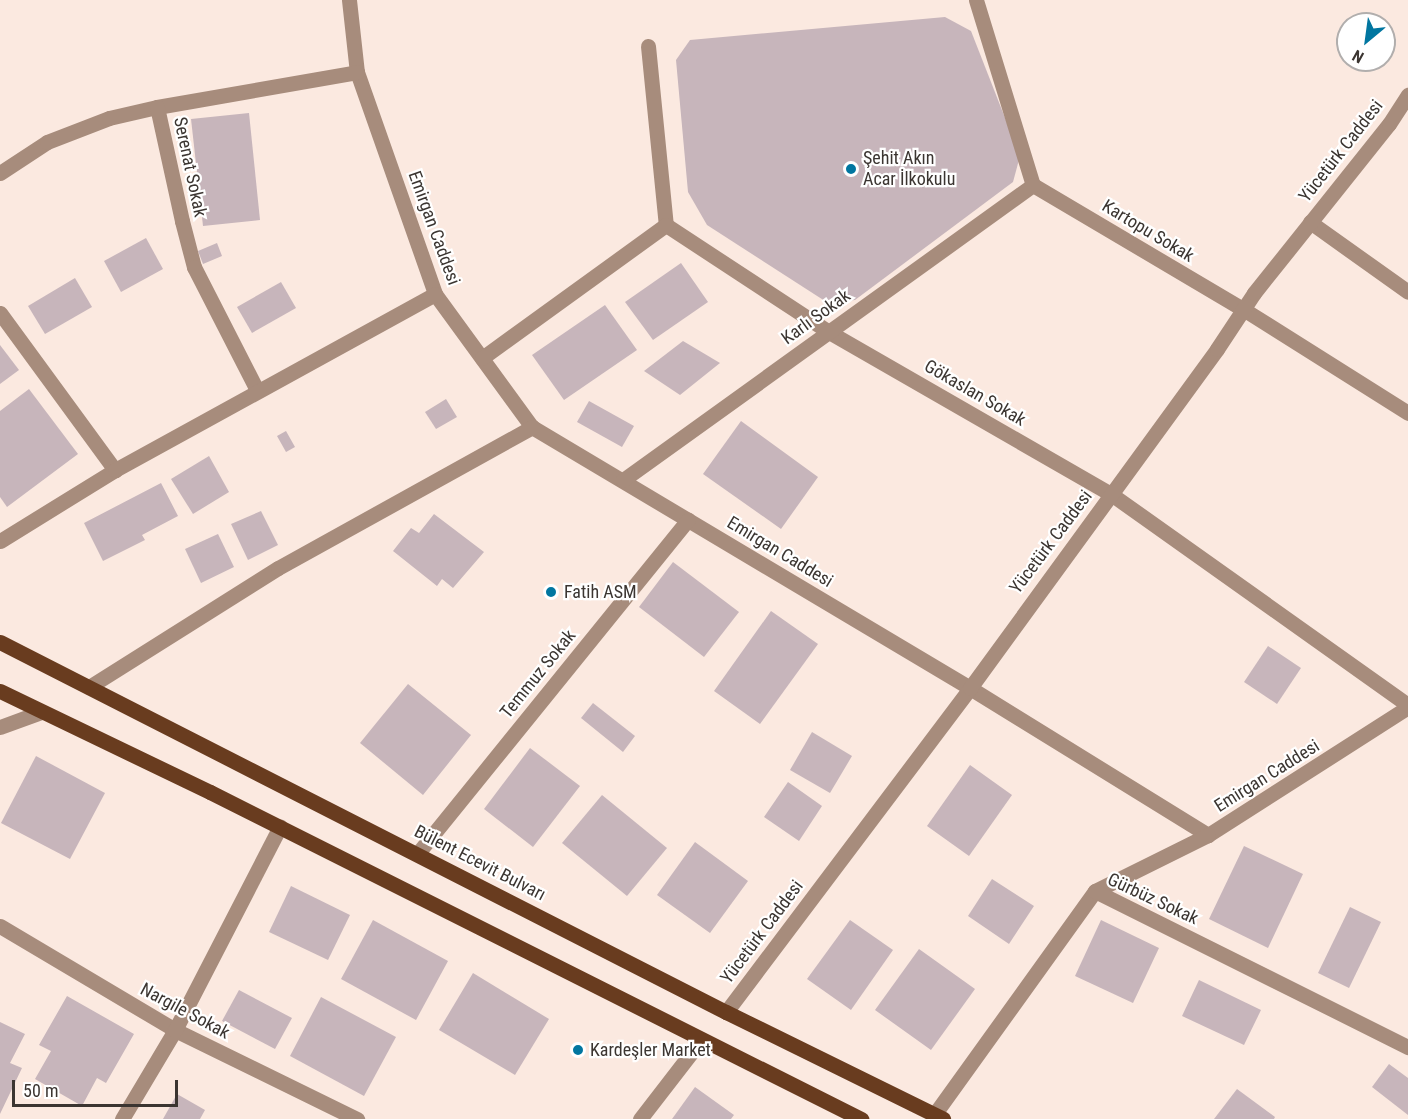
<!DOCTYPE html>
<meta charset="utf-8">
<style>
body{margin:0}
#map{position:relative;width:1408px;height:1119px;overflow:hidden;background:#fbe9e0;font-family:"Roboto Condensed",sans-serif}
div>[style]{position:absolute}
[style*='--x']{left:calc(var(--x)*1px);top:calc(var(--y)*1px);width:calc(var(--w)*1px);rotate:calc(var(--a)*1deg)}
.building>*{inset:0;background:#c7b5bb}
.minor>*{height:15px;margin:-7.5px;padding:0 7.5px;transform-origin:7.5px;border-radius:7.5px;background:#a78c7c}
.major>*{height:15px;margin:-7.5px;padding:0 7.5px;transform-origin:7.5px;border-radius:7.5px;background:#693c1f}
.dots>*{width:16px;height:16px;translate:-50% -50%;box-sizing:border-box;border:3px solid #fff;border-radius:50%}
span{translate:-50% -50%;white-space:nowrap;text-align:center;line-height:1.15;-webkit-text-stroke:4.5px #fff;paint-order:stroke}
.street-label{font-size:18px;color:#3b3531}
.poi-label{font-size:18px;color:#3b3531}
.left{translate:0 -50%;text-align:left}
.north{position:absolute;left:1336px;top:12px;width:60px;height:60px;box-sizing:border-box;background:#fff;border:2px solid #b1aead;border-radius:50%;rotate:209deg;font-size:16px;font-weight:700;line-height:24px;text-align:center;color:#3b3531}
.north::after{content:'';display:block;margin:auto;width:21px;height:27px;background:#0176a0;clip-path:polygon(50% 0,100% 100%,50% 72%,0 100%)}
.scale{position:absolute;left:12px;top:1080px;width:166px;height:27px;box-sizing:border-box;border:3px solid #3b3531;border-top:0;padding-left:8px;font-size:18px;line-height:21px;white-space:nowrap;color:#3b3531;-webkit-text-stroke:4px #fff;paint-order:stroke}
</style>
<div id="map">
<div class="building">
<i style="clip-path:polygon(945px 17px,971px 31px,1020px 156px,1013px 182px,855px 300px,828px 303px,707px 225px,688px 192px,676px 60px,690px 40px)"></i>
<i style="clip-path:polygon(249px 113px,260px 220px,203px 226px,191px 119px)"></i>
<i style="clip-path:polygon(146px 238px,163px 269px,121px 292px,104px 261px)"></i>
<i style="clip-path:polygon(217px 243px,222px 256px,203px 264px,198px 251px)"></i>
<i style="clip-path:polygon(681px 263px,708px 302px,653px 340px,625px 302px)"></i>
<i style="clip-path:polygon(75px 278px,92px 307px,45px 334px,28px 306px)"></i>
<i style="clip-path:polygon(281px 282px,296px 308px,252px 333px,237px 307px)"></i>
<i style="clip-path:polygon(605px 305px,637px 350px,564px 400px,532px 355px)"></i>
<i style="clip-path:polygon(683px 341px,720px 363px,680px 395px,644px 371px)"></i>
<i style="clip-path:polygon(0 345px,19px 370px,0 384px)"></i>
<i style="clip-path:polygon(29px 389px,78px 454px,7px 507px,0 497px,0 411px)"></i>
<i style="clip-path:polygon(446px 399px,457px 417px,436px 429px,425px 412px)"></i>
<i style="clip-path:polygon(589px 401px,634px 426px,622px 447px,577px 422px)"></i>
<i style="clip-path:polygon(741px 421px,818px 477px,781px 529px,703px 474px)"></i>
<i style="clip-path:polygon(286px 431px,295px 447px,286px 452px,277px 436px)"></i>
<i style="clip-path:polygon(209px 456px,229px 492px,193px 514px,171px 479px)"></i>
<i style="clip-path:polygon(161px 483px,178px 516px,142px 535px,145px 540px,103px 561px,84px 523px)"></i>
<i style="clip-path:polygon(261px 511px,278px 545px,248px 560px,231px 524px)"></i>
<i style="clip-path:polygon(434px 514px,484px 552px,453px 588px,442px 579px,437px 586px,393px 551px,411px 528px,419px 533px)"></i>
<i style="clip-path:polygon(218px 534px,234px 567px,201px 583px,185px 549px)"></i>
<i style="clip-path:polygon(673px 562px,739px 612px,704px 657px,639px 607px)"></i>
<i style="clip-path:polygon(771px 611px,818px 644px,760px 724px,714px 691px)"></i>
<i style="clip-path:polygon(1268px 646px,1301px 668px,1277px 704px,1244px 682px)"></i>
<i style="clip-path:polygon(408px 684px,471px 735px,423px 795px,360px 743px)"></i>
<i style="clip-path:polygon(593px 703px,635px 736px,623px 752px,581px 718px)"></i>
<i style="clip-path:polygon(812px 732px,852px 756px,830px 793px,790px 770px)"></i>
<i style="clip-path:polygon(530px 748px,580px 786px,533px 847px,484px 809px)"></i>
<i style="clip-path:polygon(36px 756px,105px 793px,70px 859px,1px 823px)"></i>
<i style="clip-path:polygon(970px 765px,1012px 795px,969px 856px,927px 826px)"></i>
<i style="clip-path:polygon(788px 782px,822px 806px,799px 841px,764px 817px)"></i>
<i style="clip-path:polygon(602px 795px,667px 848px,627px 896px,562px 843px)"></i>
<i style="clip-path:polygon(695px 842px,748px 881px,710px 933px,657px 895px)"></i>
<i style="clip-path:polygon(1244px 846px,1303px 874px,1268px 948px,1209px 919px)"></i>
<i style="clip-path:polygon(992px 879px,1034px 906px,1009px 944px,968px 916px)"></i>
<i style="clip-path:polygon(291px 886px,350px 915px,328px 960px,269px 932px)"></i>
<i style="clip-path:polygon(1350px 907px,1381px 922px,1349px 988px,1318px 973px)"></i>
<i style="clip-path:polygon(373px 920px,448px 961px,416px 1020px,341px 979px)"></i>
<i style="clip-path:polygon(850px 920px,893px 950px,851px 1010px,807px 979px)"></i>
<i style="clip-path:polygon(1101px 920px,1159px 948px,1133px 1003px,1075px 976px)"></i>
<i style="clip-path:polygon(919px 949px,975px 989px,931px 1050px,875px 1010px)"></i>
<i style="clip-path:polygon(473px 973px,549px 1019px,515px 1075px,439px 1030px)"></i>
<i style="clip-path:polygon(1199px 980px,1261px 1010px,1244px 1045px,1182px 1016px)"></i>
<i style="clip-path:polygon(239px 990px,292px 1018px,275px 1049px,222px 1021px)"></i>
<i style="clip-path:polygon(67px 996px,134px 1034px,106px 1083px,97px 1078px,82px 1106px,35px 1079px,51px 1051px,39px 1045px)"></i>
<i style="clip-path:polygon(321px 997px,396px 1037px,364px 1096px,290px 1056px)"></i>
<i style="clip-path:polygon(0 1022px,25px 1034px,10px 1063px,22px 1068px,0 1114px)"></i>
<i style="clip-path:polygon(1389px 1064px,1408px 1078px,1408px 1115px,1372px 1087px)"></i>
<i style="clip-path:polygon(695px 1087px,734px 1115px,731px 1119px,672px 1119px)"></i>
<i style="clip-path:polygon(1237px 1089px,1275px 1117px,1274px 1119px,1214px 1119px)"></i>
<i style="clip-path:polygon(177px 1094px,205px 1110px,200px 1119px,163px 1119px)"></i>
</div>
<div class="minor">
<i style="--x:349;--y:0;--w:72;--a:83.7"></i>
<i style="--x:357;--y:72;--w:235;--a:70.6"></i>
<i style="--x:435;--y:294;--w:165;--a:53.9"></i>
<i style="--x:532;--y:427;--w:510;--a:30.79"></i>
<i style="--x:970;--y:688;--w:280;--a:31.7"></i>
<i style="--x:1208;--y:835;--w:237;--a:-32.6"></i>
<i style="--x:976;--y:0;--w:194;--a:72.9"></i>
<i style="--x:1033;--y:185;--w:244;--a:30.6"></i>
<i style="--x:1243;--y:309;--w:195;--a:32.2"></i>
<i style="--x:648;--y:46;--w:180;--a:84.3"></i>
<i style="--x:666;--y:225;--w:195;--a:33.3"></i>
<i style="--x:829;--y:332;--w:325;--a:29.9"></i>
<i style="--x:1111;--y:494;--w:364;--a:35.4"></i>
<i style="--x:157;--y:107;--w:203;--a:-9.9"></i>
<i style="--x:0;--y:173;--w:56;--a:-33.4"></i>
<i style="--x:47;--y:142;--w:66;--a:-21.2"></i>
<i style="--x:109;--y:118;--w:49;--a:-12.9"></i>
<i style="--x:157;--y:107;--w:117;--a:77.6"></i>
<i style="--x:182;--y:221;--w:48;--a:75.4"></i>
<i style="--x:194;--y:267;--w:138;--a:62.9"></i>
<i style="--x:1310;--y:222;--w:120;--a:35.5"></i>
<i style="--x:0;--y:313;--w:195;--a:53.8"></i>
<i style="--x:482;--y:358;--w:227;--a:-35.9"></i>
<i style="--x:623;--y:480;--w:505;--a:-35.74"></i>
<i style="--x:0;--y:541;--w:135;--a:-31.7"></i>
<i style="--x:115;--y:470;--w:365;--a:-28.8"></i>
<i style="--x:89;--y:687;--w:223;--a:-32.2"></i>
<i style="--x:278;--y:568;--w:291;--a:-29"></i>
<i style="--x:0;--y:727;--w:44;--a:-20.1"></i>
<i style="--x:418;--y:853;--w:429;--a:-51"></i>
<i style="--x:1095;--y:891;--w:126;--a:-26.4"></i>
<i style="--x:0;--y:926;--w:204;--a:30.7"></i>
<i style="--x:175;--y:1030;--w:203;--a:26.1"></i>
<i style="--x:726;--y:1012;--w:406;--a:-53"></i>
<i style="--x:970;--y:688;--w:419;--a:-53.9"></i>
<i style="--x:1217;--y:349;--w:67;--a:-56.5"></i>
<i style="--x:1254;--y:293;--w:216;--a:-51.4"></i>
<i style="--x:1389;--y:124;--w:35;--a:-57"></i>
<i style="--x:934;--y:1115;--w:276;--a:-54.3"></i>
<i style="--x:1095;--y:891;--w:350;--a:26.5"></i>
<i style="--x:122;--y:1119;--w:104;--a:-59.2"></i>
<i style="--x:175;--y:1030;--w:229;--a:-62.7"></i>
<i style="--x:640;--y:1119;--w:100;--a:-52.3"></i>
</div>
<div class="major">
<i style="--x:0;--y:642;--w:815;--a:27.01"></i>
<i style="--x:726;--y:1012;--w:242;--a:26.2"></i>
<i style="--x:0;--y:691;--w:233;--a:25.7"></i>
<i style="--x:210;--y:792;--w:729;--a:26.67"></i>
</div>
<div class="dots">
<i style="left:851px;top:169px;background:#0176a0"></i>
<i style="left:551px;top:592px;background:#0176a0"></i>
<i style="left:578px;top:1050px;background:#0176a0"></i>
</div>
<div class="street-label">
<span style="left:1341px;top:151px;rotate:-52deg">Yücetürk Caddesi</span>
<span style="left:190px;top:167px;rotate:78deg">Serenat Sokak</span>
<span style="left:434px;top:228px;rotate:70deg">Emirgan Caddesi</span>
<span style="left:1148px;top:231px;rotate:31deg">Kartopu Sokak</span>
<span style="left:816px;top:317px;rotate:-36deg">Karlı Sokak</span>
<span style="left:975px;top:393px;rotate:30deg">Gökaslan Sokak</span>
<span style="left:1051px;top:542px;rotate:-53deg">Yücetürk Caddesi</span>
<span style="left:780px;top:552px;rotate:31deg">Emirgan Caddesi</span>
<span style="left:538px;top:674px;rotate:-51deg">Temmuz Sokak</span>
<span style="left:1267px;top:776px;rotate:-32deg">Emirgan Caddesi</span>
<span style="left:480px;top:863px;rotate:27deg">Bülent Ecevit Bulvarı</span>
<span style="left:1153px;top:899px;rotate:25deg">Gürbüz Sokak</span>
<span style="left:762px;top:932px;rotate:-53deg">Yücetürk Caddesi</span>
<span style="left:185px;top:1011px;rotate:28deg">Nargile Sokak</span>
</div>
<div class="poi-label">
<span class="left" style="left:863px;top:169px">Şehit Akın<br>Acar İlkokulu</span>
<span class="left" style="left:564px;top:592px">Fatih ASM</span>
<span class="left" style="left:590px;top:1050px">Kardeşler Market</span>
</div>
<div class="north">N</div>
<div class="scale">50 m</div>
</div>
